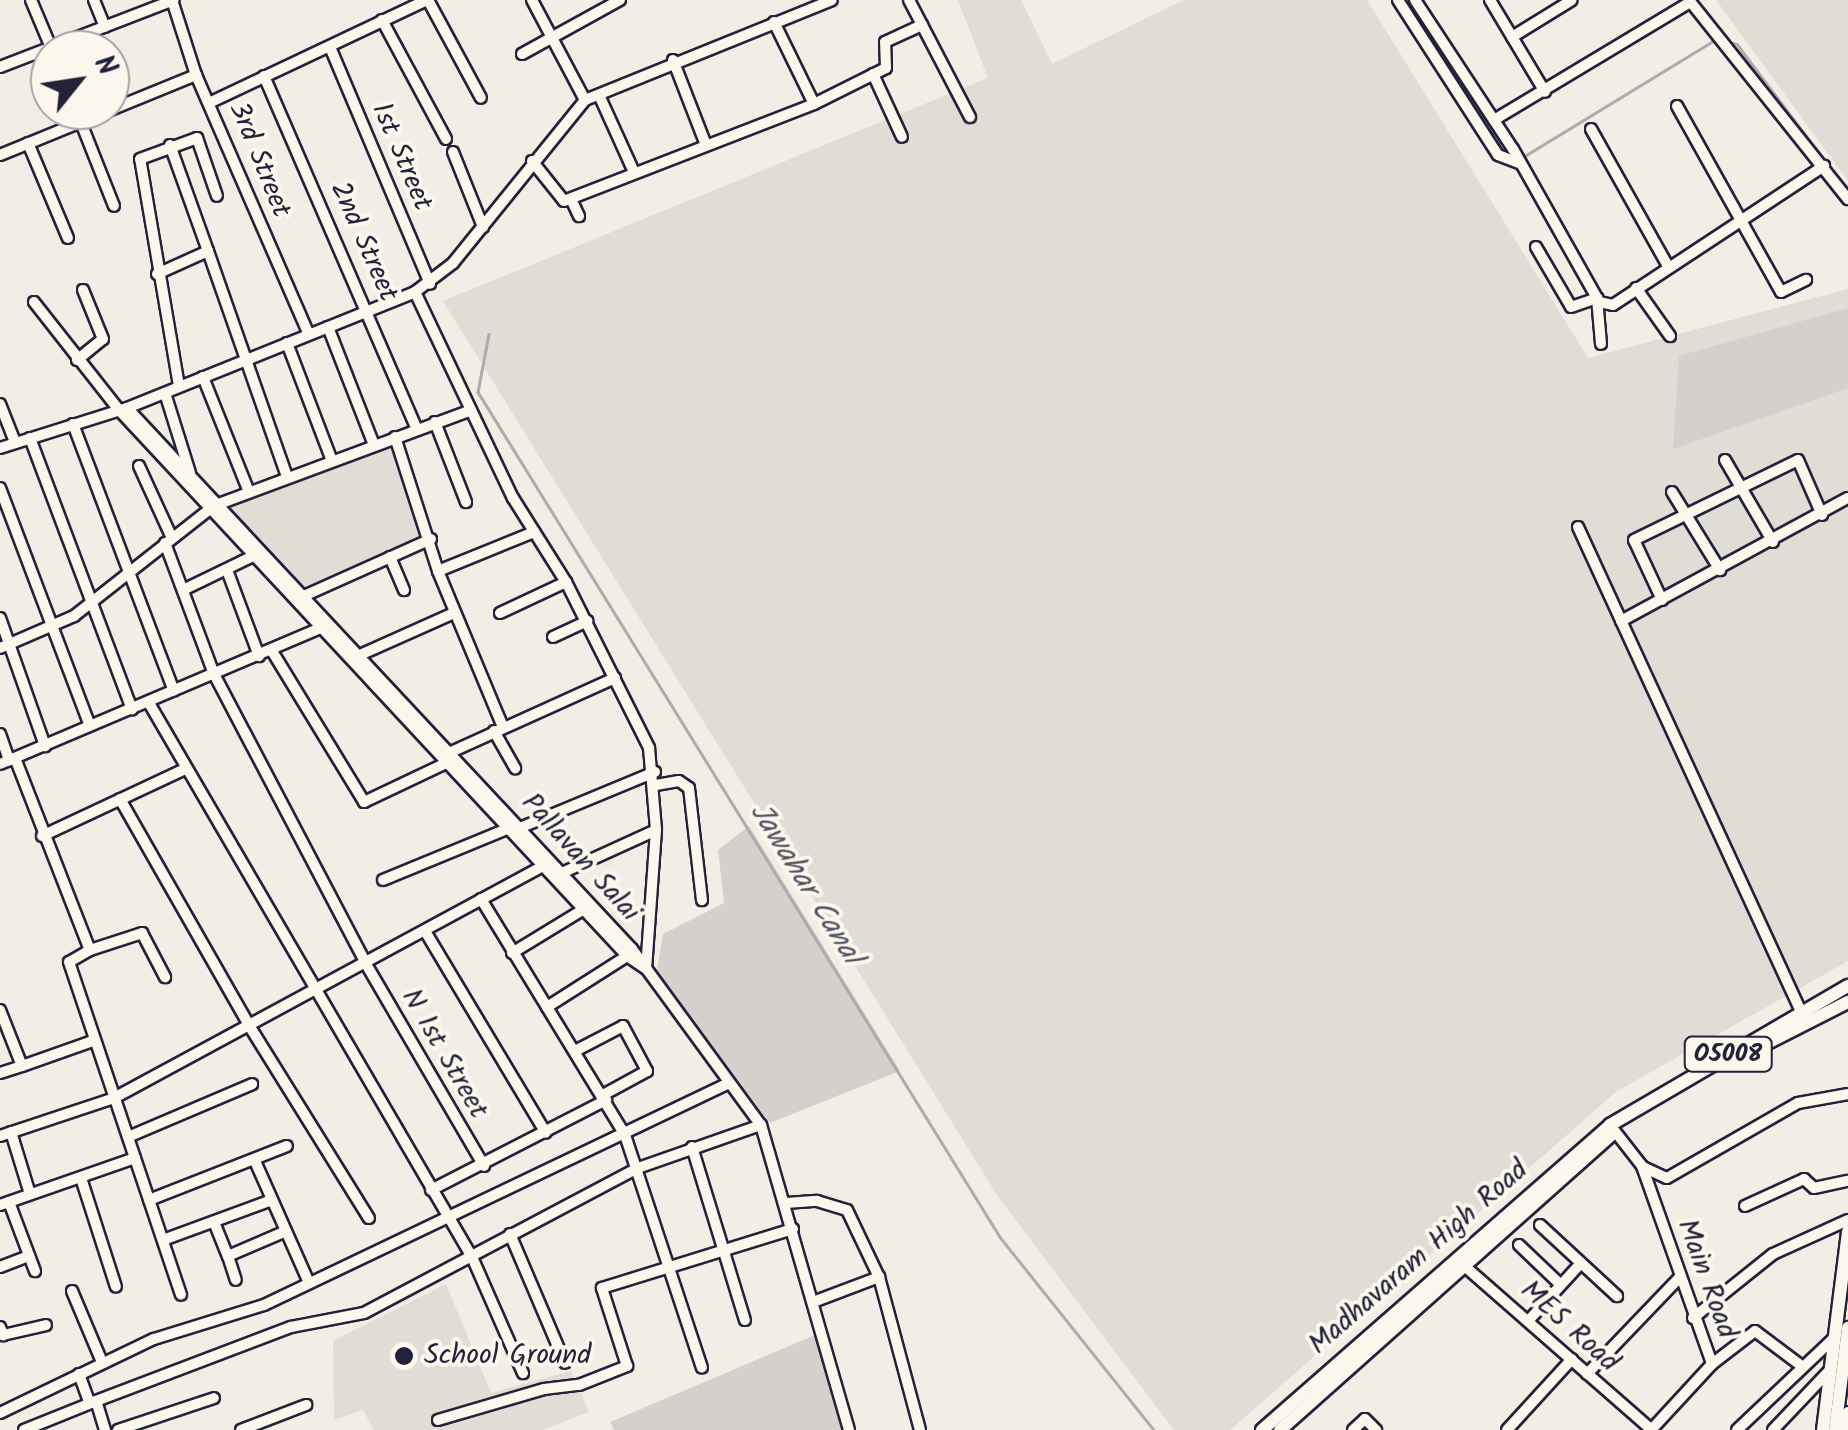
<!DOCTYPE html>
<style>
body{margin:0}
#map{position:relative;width:1848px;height:1430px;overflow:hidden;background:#f2eee5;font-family:Kalam,sans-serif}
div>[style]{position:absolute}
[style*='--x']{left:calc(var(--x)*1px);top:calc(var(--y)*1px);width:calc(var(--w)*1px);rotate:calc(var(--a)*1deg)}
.built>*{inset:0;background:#e0dcd6}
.green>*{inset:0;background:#d4d1cc}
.stream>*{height:2.5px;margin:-1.25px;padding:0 1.25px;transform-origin:1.25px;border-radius:1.25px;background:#aeabad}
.roads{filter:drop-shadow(2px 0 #22223b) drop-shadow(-2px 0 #22223b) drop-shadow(0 2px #22223b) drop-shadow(0 -2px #22223b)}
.minor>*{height:10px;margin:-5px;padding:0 5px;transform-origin:5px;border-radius:5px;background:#fbf7ec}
.major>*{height:12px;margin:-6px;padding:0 6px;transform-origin:6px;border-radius:6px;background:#fbf7ec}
.dots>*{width:28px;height:28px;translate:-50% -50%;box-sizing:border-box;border:5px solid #fbf7ec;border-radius:50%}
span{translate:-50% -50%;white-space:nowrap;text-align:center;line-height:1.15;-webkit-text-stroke:8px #fbf7ec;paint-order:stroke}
.shield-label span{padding:2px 8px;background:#fbf7ec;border:2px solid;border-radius:8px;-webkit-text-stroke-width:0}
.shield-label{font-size:25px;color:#22223b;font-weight:700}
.street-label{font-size:28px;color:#22223b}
.poi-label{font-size:28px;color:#22223b}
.left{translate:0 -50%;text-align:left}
.water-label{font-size:30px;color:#535263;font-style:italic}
.north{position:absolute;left:30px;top:30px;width:100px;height:100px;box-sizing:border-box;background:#fbf7ec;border:2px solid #a4a2a5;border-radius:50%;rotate:60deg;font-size:28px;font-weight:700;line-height:40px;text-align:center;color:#22223b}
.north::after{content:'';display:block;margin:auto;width:35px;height:45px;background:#22223b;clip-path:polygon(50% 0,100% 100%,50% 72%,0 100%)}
</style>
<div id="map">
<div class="built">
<i style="clip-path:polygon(958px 0,1021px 0,1052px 64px,1184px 0,1367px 0,1588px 358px,1848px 289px,1848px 961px,1617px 1091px,1230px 1430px,1174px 1430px,997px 1195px,443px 301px,988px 78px)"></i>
<i style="clip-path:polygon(1716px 0,1848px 0,1848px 181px)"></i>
<i style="clip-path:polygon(395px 440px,431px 539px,307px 591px,221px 507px)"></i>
<i style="clip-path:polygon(446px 1284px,491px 1393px,571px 1371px,589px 1412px,542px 1430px,374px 1430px,363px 1410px,334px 1420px,333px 1341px)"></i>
</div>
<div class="green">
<i style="clip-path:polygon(1848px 308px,1848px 388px,1673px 449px,1679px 356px)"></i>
<i style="clip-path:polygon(749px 826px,900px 1071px,770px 1123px,657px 971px,663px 934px,724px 903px,718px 850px)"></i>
<i style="clip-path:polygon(815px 1335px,843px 1430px,614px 1430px,610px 1422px)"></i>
</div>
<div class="stream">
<i style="--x:1408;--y:0;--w:184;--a:55.9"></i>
<i style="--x:1728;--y:42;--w:9;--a:13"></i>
<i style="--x:1737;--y:44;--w:178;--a:53"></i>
<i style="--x:1523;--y:157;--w:225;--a:-31.4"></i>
<i style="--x:489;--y:334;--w:59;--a:100.7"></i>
<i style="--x:478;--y:392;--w:993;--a:58.29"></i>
<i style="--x:1000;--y:1237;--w:247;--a:51.4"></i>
</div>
<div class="roads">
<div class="minor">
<i style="--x:31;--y:0;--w:54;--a:67.2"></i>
<i style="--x:94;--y:0;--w:29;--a:68"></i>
<i style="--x:172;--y:0;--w:79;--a:72.3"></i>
<i style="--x:196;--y:75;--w:283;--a:66.5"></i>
<i style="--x:428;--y:0;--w:111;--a:61.6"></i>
<i style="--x:532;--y:0;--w:113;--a:62.1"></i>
<i style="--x:909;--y:0;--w:132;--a:62.5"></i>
<i style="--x:1398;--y:0;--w:184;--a:57.2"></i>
<i style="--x:1498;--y:155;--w:22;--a:21"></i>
<i style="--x:1415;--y:0;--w:178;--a:56.7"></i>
<i style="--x:1513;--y:149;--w:171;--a:60.6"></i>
<i style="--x:1597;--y:298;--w:46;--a:85"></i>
<i style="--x:1490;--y:0;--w:107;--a:59.1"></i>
<i style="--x:1689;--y:0;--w:255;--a:51.4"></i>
<i style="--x:382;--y:20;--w:135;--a:61.7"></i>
<i style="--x:774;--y:22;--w:91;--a:64"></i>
<i style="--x:1512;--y:37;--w:70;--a:-31.7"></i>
<i style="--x:330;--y:47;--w:257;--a:67.1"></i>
<i style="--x:522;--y:54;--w:112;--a:-28.9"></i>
<i style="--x:673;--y:60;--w:91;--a:68.8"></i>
<i style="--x:0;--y:67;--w:186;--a:-21.1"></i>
<i style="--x:873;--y:74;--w:69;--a:65.3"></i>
<i style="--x:264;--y:76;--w:383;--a:66.6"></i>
<i style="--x:599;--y:95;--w:85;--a:65.6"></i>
<i style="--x:211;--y:102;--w:239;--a:-25.3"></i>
<i style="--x:1677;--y:106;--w:213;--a:60.8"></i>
<i style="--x:1781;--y:292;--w:28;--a:-26"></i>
<i style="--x:76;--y:110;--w:103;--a:68.4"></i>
<i style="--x:1494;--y:120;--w:229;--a:-31"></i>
<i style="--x:1591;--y:129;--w:157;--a:60.7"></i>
<i style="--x:28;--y:143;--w:103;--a:67.2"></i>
<i style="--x:170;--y:145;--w:113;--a:70.3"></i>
<i style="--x:453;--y:152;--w:81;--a:68.2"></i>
<i style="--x:0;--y:155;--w:212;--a:-22.2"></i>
<i style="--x:532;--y:161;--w:51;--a:51.3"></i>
<i style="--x:564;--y:201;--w:268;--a:-21.2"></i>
<i style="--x:814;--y:104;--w:80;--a:-26.6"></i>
<i style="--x:886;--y:68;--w:26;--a:-92"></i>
<i style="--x:885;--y:42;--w:41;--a:-24.7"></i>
<i style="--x:571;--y:199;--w:19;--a:65"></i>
<i style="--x:1536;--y:247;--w:69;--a:59.7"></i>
<i style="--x:1571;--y:307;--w:28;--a:-19"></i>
<i style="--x:157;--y:274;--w:56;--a:-24.3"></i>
<i style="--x:208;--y:251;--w:239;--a:70.7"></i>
<i style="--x:1636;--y:288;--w:59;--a:54.7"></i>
<i style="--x:415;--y:292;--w:228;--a:64.6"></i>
<i style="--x:513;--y:498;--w:99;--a:57.8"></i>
<i style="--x:566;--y:582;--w:186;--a:63.4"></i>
<i style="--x:649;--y:748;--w:82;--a:85.1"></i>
<i style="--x:656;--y:830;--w:138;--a:94.1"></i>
<i style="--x:34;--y:302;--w:137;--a:51.8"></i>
<i style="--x:119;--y:410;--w:746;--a:47.06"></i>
<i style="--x:627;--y:956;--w:23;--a:34"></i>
<i style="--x:1599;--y:302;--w:14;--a:12"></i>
<i style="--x:1613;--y:305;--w:253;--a:-33.4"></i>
<i style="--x:328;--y:327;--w:127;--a:68.7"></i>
<i style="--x:287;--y:343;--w:126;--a:69.1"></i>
<i style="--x:77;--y:360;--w:33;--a:-39"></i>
<i style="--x:103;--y:339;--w:53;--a:-112.2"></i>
<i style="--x:203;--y:377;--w:124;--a:68.2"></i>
<i style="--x:179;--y:386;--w:230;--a:-99.7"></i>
<i style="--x:140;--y:159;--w:61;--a:-20.2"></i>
<i style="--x:197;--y:138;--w:61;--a:71"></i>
<i style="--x:165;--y:393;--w:84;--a:72.6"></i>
<i style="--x:0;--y:404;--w:41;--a:68.5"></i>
<i style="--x:127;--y:408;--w:740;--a:46.97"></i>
<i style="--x:632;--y:949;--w:218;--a:53.8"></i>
<i style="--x:761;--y:1125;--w:317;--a:73.9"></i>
<i style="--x:435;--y:422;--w:86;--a:68.8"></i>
<i style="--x:73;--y:424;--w:285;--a:69.3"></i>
<i style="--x:395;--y:437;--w:141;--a:72.2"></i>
<i style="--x:438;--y:571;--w:169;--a:67.4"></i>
<i style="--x:30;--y:438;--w:290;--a:69.4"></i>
<i style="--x:0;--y:448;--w:133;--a:-17.5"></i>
<i style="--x:127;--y:408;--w:310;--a:-21.9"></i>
<i style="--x:415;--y:292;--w:48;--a:-37.3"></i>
<i style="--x:453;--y:263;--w:210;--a:-51"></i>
<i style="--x:585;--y:100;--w:266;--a:-22"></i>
<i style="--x:1725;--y:460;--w:95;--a:59.7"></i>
<i style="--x:139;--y:466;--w:79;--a:65.4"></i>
<i style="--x:0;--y:488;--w:254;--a:69.3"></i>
<i style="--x:1672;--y:492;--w:92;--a:58.4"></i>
<i style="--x:216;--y:505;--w:272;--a:-20.4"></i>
<i style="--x:1578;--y:527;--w:538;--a:65.29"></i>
<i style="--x:165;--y:543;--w:140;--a:69.5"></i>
<i style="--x:214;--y:674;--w:327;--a:62.3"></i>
<i style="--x:366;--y:964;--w:234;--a:59.7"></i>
<i style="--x:390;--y:557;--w:36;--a:67"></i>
<i style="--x:227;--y:570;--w:92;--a:69.6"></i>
<i style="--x:438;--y:571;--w:104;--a:-22.1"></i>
<i style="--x:183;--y:590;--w:78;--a:-25.9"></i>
<i style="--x:306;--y:595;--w:137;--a:-24.1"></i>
<i style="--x:1662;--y:600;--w:66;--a:-115"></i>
<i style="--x:1634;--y:540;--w:182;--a:-26"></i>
<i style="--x:1798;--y:460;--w:60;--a:66.4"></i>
<i style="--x:500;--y:613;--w:73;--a:-25.2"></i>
<i style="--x:0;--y:618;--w:136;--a:70.6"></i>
<i style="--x:1621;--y:621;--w:258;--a:-28.5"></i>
<i style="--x:553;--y:637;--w:38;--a:-25"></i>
<i style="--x:0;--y:648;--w:81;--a:-23.4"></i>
<i style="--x:74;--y:616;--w:173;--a:-38.2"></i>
<i style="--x:272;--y:651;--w:177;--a:58.6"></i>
<i style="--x:364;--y:802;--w:91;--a:-25.4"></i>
<i style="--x:362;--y:654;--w:101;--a:-24"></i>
<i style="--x:149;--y:703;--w:641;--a:59.76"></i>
<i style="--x:472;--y:1257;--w:127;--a:66.3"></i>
<i style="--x:494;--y:731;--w:43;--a:60.4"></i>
<i style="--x:0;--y:734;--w:28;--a:71"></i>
<i style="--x:451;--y:752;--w:180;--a:-24.3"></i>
<i style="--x:15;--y:758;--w:206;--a:68.7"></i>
<i style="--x:90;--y:950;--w:24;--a:150"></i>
<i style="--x:69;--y:962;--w:351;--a:71.4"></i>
<i style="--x:0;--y:764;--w:348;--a:-23"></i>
<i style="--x:656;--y:785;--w:23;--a:-10"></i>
<i style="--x:679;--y:781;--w:12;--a:35"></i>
<i style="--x:689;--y:788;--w:113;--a:83.4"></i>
<i style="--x:120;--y:799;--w:262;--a:60.3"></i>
<i style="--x:250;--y:1027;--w:225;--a:58.1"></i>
<i style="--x:522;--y:827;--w:144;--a:-22.5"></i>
<i style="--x:42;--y:836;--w:158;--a:-25.1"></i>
<i style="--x:564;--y:872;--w:101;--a:-24.5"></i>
<i style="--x:383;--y:880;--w:134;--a:-22.4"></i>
<i style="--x:481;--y:899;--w:276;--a:58.6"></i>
<i style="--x:625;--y:1135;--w:245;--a:71.7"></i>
<i style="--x:425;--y:931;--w:235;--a:59.1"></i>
<i style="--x:90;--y:950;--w:55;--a:-18.1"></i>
<i style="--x:142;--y:933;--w:50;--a:62.4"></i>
<i style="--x:512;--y:953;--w:84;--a:-31.4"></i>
<i style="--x:547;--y:1007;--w:95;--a:-32.5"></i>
<i style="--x:0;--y:1010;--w:60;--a:68.6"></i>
<i style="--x:22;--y:1066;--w:23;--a:162"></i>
<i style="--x:575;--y:1051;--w:54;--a:-27.5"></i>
<i style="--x:623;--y:1026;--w:51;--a:61.9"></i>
<i style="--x:647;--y:1071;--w:50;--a:151.4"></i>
<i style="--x:22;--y:1066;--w:75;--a:-19.4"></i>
<i style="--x:1610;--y:1125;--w:52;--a:52"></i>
<i style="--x:1642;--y:1166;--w:210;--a:70.5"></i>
<i style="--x:1712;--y:1364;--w:90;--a:132.7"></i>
<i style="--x:11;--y:1132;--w:65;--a:73"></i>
<i style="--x:0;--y:1136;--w:120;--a:-18.4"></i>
<i style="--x:114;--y:1098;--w:488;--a:-28.4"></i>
<i style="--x:128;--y:1137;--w:135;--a:-23.1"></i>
<i style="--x:692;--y:1147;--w:181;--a:73"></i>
<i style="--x:255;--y:1161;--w:133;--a:66.1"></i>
<i style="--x:1643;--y:1167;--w:26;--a:25"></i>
<i style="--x:1667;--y:1178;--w:151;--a:-29.8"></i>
<i style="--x:1798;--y:1103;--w:51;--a:-10.2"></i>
<i style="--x:81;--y:1178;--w:114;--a:72.2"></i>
<i style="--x:431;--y:1190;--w:197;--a:-27.2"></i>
<i style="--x:149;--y:1200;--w:148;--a:-21.4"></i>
<i style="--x:9;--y:1202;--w:74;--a:69.4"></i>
<i style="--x:786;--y:1203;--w:31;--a:-4"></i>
<i style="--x:817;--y:1201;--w:31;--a:17"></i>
<i style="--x:847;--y:1210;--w:74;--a:64.5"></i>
<i style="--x:879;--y:1277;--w:158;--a:75"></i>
<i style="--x:0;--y:1205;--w:143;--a:-19.2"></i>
<i style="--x:1745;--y:1206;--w:65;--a:-24.6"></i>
<i style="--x:1804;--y:1179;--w:13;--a:42"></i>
<i style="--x:1814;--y:1188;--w:35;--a:-12"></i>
<i style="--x:214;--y:1222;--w:37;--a:68"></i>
<i style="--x:228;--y:1256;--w:63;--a:-23.3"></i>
<i style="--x:1540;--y:1225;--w:105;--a:42.7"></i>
<i style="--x:510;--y:1234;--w:140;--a:66.9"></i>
<i style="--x:163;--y:1240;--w:116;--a:-20.2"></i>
<i style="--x:1519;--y:1245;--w:57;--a:43.6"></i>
<i style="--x:228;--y:1256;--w:25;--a:72"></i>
<i style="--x:1461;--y:1263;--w:254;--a:41.2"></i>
<i style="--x:0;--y:1267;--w:31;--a:-21"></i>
<i style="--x:72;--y:1291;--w:77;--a:67.1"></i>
<i style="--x:813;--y:1302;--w:71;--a:-20.7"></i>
<i style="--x:1693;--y:1318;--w:102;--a:-38.7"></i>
<i style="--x:1773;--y:1254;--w:82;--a:-24.4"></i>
<i style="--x:1529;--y:1320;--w:77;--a:-47.6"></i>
<i style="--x:0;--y:1327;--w:9;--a:69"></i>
<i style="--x:3;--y:1335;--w:44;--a:-13.1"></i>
<i style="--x:1712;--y:1364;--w:54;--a:-37.5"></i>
<i style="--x:1755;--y:1331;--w:55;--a:36.9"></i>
<i style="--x:79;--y:1374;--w:29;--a:70"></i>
<i style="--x:1587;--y:1374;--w:134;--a:-46.2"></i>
<i style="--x:0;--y:1413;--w:171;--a:-25.7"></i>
<i style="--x:154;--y:1339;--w:115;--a:-17.2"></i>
<i style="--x:264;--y:1305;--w:515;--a:-25.52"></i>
<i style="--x:438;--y:1420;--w:110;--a:-16.3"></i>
<i style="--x:544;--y:1389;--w:35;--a:-7"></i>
<i style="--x:579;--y:1385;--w:52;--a:-21.6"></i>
<i style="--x:627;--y:1366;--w:82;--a:-107.8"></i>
<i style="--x:602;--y:1288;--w:200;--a:-17.2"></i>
<i style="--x:24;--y:1430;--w:78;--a:-21.9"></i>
<i style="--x:105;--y:1430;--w:30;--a:-107"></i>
<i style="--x:96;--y:1401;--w:209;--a:-20.8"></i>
<i style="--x:291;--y:1327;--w:74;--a:-10.9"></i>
<i style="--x:364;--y:1313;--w:310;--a:-27.9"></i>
<i style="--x:638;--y:1168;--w:130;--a:-19.3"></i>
<i style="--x:118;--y:1430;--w:101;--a:-18.4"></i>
<i style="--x:241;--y:1430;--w:70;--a:-21"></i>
<i style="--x:1353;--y:1430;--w:16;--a:-43"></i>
<i style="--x:1365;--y:1419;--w:16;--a:45"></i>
<i style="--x:1507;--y:1430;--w:96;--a:-47.5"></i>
<i style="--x:1737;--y:1430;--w:135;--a:-43.5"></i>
<i style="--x:1773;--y:1430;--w:81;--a:-46.5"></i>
</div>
<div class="major">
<i style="--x:1734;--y:1060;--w:128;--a:-27"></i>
<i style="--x:1262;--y:1430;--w:463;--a:-41.2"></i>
<i style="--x:1610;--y:1125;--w:276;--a:-30.3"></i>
<i style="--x:1280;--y:1430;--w:443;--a:-41.7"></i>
<i style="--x:1823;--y:1430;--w:200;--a:-82.8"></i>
<i style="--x:1835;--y:1430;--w:103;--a:-82.7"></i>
<i style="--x:1846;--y:1430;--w:17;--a:-83"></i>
</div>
</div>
<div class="dots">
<i style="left:404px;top:1356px;background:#22223b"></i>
</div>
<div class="shield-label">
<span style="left:1728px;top:1054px">O5008</span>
</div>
<div class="street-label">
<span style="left:401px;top:157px;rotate:67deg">1st Street</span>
<span style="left:259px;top:160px;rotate:68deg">3rd Street</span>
<span style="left:363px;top:242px;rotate:66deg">2nd Street</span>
<span style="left:580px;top:858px;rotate:48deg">Pallavan Salai</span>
<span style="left:444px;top:1054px;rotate:60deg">N 1st Street</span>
<span style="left:1419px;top:1258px;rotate:-41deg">Madhavaram High Road</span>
<span style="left:1706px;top:1279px;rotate:70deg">Main Road</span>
<span style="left:1569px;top:1327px;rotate:42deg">MES Road</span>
</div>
<div class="poi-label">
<span class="left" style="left:424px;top:1356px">School Ground</span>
</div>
<div class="water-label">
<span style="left:805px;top:884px;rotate:58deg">Jawahar Canal</span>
</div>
<div class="north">N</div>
</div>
